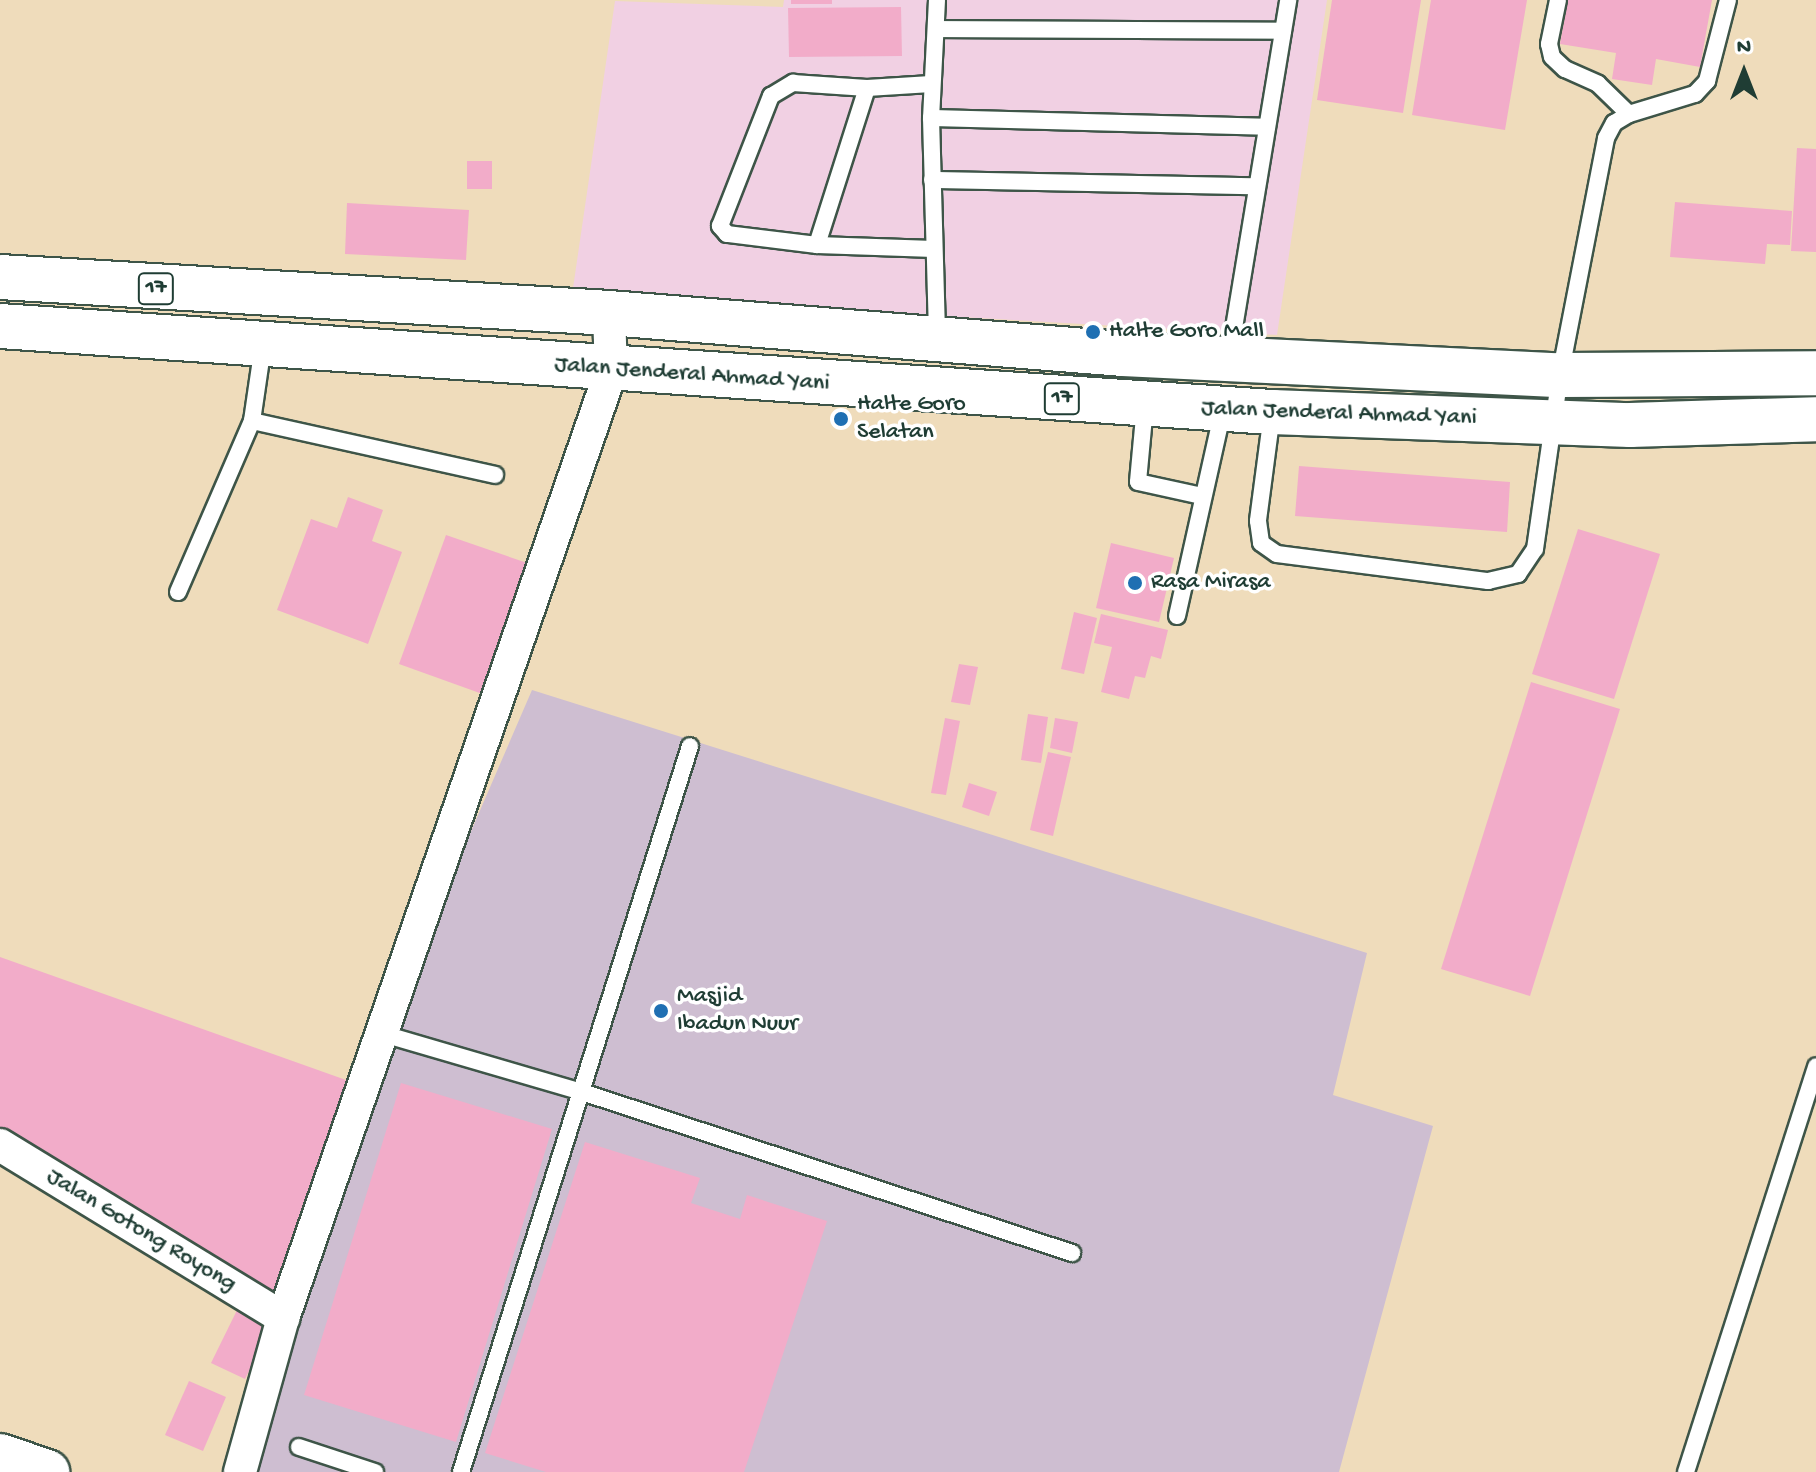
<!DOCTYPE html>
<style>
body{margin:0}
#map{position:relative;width:1816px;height:1472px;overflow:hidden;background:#efdcbb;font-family:"Gochi Hand",sans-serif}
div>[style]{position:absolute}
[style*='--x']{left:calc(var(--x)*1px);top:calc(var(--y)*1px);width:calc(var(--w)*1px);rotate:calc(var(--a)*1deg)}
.built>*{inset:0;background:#f1d0e3}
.industrial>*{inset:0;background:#cebed1}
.building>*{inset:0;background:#f2acc9}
.roads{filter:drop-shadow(2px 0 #3e5548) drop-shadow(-2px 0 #3e5548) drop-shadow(0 2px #3e5548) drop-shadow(0 -2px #3e5548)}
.service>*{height:16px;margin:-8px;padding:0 8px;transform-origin:8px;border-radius:8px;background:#fff}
.minor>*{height:32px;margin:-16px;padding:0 16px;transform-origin:16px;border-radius:16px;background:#fff}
.primary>*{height:44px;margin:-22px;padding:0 22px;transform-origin:22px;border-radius:22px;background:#fff}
.trunk>*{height:44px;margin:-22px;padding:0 22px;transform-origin:22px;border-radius:22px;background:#fff}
.dots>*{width:22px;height:22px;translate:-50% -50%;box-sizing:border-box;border:4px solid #fff;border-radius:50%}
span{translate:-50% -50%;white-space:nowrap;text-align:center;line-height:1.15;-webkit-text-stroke:7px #fff;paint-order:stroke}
.shield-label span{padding:2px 6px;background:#fff;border:2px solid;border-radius:6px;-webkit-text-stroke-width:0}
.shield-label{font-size:22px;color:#1f3d34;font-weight:700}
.poi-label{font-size:24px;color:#1f3d34}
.left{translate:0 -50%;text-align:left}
.street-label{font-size:24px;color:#1f3d34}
.north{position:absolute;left:1704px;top:32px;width:80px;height:80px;-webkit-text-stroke:6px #fff;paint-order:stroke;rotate:0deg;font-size:22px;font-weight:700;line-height:32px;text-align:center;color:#1f3d34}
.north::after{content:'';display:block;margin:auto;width:28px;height:36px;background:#1f3d34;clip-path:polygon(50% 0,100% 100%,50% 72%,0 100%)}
</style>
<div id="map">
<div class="built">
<i style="clip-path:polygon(784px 0,1327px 0,1277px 335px,572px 295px,615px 1px,783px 7px)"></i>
</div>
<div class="industrial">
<i style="clip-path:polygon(532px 690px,1367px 953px,1333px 1095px,1433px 1126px,1339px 1472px,245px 1472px,368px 1070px)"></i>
</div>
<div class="building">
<i style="clip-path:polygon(791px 0,832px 0,832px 4px,791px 4px)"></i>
<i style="clip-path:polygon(1332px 0,1421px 0,1403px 113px,1317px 100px)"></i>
<i style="clip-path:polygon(1431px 0,1527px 0,1505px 130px,1412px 115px)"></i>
<i style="clip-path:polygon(1568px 0,1712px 0,1700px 67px,1656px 59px,1652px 85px,1612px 79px,1616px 53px,1560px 44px)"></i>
<i style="clip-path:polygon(901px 7px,902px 56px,789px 57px,788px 8px)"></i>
<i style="clip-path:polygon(1797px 148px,1816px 149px,1816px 252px,1791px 251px)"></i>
<i style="clip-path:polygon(467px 161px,492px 161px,492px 189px,467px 189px)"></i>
<i style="clip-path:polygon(1675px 202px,1792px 211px,1790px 245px,1767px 244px,1765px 264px,1670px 257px)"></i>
<i style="clip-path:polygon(347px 203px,469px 210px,466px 260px,345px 254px)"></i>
<i style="clip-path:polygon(1299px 466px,1510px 482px,1507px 532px,1295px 516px)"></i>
<i style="clip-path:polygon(348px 497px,383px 510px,372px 541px,402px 552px,368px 644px,277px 610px,311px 519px,337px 528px)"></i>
<i style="clip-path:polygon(1578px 529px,1660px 554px,1614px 699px,1532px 674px)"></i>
<i style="clip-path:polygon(446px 535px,533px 565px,488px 696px,399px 664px)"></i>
<i style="clip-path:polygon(1111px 543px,1174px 558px,1159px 622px,1096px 608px)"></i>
<i style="clip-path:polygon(1074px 612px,1097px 618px,1084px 674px,1061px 669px)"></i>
<i style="clip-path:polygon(1101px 614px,1168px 630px,1161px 659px,1151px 656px,1145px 678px,1135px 676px,1129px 699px,1101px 692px,1112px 647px,1094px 643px)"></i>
<i style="clip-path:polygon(959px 664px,978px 667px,970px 705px,951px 702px)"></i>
<i style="clip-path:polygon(1531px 682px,1620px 709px,1530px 996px,1441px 969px)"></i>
<i style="clip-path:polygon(1028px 714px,1048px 717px,1041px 763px,1021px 760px)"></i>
<i style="clip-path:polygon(945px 718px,960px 721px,946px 795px,931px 793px)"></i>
<i style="clip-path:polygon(1055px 718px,1078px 722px,1072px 753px,1050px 748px)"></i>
<i style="clip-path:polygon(1048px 752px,1071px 757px,1053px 836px,1030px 830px)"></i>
<i style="clip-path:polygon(969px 783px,997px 792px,989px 816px,962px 807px)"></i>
<i style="clip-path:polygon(0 957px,346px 1080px,275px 1297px,0 1128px)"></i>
<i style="clip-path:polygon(401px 1083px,552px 1129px,456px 1442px,304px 1395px)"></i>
<i style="clip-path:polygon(585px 1142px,700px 1178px,691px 1203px,740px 1219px,747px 1195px,827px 1221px,744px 1472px,546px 1472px,485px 1453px)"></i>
<i style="clip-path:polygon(241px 1302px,275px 1319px,245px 1379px,211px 1363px)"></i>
<i style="clip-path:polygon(189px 1381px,226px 1397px,203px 1451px,165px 1435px)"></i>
</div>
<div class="roads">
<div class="service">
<i style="--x:937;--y:0;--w:118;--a:92.9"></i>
<i style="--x:931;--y:118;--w:218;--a:88.4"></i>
<i style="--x:1558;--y:0;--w:45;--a:101.6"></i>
<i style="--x:1549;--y:44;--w:13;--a:77"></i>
<i style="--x:1552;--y:57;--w:18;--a:43"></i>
<i style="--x:1565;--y:69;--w:36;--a:24"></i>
<i style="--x:1598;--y:84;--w:43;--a:44.1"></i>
<i style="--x:936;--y:29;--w:347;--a:0.3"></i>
<i style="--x:867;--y:88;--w:165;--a:107.7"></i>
<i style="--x:817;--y:245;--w:117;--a:2"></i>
<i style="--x:931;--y:118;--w:336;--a:1.5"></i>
<i style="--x:932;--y:180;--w:325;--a:1.1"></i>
<i style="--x:817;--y:245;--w:91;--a:-173"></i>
<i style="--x:727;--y:234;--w:11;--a:-131"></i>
<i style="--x:720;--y:226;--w:140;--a:-68.6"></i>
<i style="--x:771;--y:96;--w:26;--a:-31"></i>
<i style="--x:793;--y:83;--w:74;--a:3.9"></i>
<i style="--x:867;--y:88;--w:64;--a:-3.6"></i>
<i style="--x:1229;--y:358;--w:363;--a:-80.6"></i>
<i style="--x:1145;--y:406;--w:76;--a:95.3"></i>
<i style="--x:1138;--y:482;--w:66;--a:12.3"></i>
<i style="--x:1272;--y:414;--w:108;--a:97.5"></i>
<i style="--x:1258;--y:521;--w:22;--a:82"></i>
<i style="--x:1261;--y:543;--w:19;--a:35"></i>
<i style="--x:1277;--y:554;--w:213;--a:7.3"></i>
<i style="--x:1488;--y:581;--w:31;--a:-13"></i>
<i style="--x:1518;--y:574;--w:30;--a:-56"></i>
<i style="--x:1535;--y:549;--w:176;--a:-81.8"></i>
<i style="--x:1560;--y:375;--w:241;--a:-79"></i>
<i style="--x:1606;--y:138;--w:17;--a:-62"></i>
<i style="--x:1614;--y:123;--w:17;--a:-31"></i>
<i style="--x:1629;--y:114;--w:69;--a:-16.9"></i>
<i style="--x:1695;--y:94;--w:18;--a:-47"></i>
<i style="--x:1707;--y:81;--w:84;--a:-75.5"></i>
<i style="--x:252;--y:421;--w:249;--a:12.5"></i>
<i style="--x:178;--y:592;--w:186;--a:-66.6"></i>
<i style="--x:252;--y:421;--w:76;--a:-81.7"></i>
<i style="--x:1177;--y:616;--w:210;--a:-77.4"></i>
<i style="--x:380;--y:1033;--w:210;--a:16.3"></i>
<i style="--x:582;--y:1092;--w:516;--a:18.19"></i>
<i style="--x:299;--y:1447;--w:80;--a:18.2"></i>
<i style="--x:461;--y:1472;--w:761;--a:-72.49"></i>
<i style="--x:1686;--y:1472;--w:426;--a:-72.2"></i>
</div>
<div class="minor">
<i style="--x:0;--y:1145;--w:332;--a:31.4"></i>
<i style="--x:240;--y:1472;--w:160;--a:-74.4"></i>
<i style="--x:283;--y:1318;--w:1002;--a:-70.9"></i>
<i style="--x:611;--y:371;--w:58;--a:-92"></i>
</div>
<div class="primary">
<i style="--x:0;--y:1456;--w:50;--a:18.8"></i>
</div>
<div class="trunk">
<i style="--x:0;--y:277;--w:610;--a:3.38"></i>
<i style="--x:609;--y:313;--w:516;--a:4.56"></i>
<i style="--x:1123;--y:354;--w:438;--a:2.8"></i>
<i style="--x:1560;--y:375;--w:256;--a:-0.4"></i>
<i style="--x:0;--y:326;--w:1275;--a:3.87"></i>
<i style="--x:1272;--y:412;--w:358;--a:2.1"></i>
<i style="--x:1630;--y:425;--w:186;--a:-1.8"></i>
</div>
</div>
<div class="dots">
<i style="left:1093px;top:332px;background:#1f6fb2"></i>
<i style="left:841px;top:419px;background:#1f6fb2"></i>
<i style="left:1135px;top:583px;background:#1f6fb2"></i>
<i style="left:661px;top:1011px;background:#1f6fb2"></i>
</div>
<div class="shield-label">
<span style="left:156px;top:289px">17</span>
<span style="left:1062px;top:399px">17</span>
</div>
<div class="poi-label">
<span class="left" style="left:1109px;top:332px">Halte Goro Mall</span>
<span class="left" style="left:857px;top:419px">Halte Goro<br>Selatan</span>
<span class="left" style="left:1151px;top:583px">Rasa Mirasa</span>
<span class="left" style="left:677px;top:1011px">Masjid<br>Ibadun Nuur</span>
</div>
<div class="street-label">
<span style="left:692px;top:375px;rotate:4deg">Jalan Jenderal Ahmad Yani</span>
<span style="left:1339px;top:414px;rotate:2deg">Jalan Jenderal Ahmad Yani</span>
<span style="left:141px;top:1231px;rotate:31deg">Jalan Gotong Royong</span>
</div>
<div class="north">N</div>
</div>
